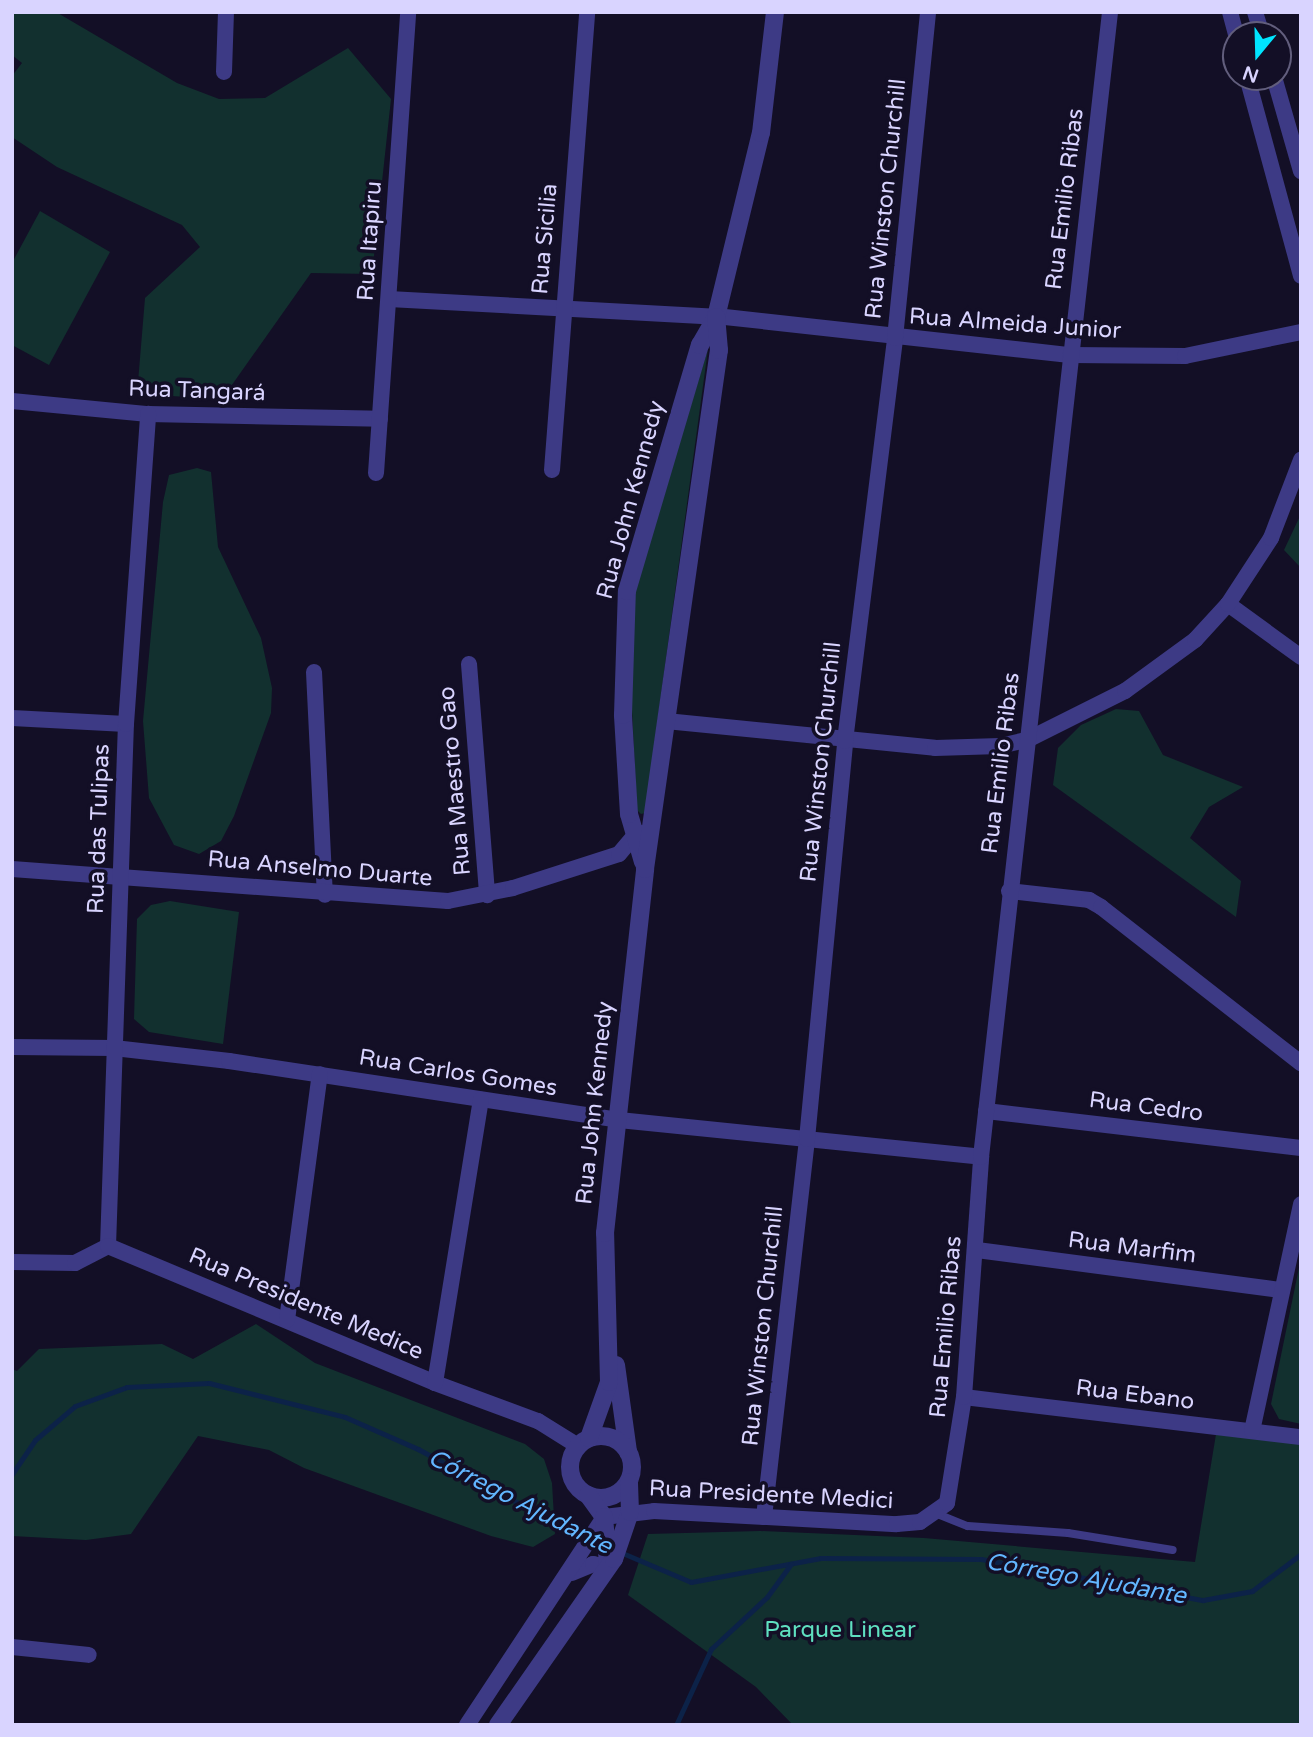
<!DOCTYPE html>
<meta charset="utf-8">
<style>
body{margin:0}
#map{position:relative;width:1313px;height:1737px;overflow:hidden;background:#130f26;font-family:"Varela Round",sans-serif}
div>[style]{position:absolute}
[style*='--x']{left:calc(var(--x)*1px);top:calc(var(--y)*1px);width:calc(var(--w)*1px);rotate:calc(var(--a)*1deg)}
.green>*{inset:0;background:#12302f}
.stream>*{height:5px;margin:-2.5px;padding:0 2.5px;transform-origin:2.5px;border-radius:2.5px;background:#0c2248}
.service>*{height:8px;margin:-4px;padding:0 4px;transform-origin:4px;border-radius:4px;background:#3d3a85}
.minor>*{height:16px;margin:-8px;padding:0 8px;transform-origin:8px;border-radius:8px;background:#3d3a85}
.tertiary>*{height:18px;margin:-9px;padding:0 9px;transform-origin:9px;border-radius:9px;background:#3d3a85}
.tertiary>.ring{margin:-9px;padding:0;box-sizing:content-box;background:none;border:18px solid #3d3a85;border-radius:50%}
span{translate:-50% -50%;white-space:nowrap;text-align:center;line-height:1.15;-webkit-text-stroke:7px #130f26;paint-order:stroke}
.street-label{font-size:23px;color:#d9d4ff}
.park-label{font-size:23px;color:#5fe0c0}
.water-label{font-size:24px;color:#62b6ff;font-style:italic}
.frame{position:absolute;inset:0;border:14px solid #d9d4ff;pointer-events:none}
.north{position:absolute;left:1222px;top:21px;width:70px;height:70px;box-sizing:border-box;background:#130f26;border:2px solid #625e7d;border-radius:50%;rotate:199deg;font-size:19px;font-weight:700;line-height:28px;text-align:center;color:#d9d4ff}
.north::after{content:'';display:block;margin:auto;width:24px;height:32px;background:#00e5ff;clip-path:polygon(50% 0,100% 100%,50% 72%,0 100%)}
</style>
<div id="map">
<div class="green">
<i style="clip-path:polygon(12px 12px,56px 12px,177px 83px,219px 99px,265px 98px,348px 48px,391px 99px,372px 274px,311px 273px,222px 399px,137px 394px,145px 298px,200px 247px,182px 225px,57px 167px,12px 137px,12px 76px,22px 63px,12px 55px)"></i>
<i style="clip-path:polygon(40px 211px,110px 252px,49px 365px,12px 345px,12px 263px)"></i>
<i style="clip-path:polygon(708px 349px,645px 813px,641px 814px,637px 810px,629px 650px,634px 590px)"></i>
<i style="clip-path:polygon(197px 468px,211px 472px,218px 547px,261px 638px,272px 688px,271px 713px,234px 816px,221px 841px,199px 854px,174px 845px,149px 798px,143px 721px,163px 502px,169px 475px)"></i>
<i style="clip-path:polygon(1301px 514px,1301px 568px,1284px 550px)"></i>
<i style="clip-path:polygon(1116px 709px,1139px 711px,1163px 755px,1243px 787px,1209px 807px,1190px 838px,1241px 881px,1236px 917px,1053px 785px,1058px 748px,1081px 725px)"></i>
<i style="clip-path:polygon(170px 901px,239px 912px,223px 1044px,149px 1032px,134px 1019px,137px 919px,151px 905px)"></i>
<i style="clip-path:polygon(1301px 1258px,1301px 1424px,1279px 1419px,1271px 1404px)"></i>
<i style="clip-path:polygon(256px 1324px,315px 1363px,525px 1444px,544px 1459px,552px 1483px,555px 1534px,533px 1547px,491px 1536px,304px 1468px,269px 1450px,198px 1436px,131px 1534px,86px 1540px,12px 1536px,12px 1369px,17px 1371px,39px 1349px,162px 1344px,193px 1359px)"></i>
<i style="clip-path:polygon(1217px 1428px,1301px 1437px,1301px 1725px,793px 1725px,756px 1687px,628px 1595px,648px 1534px,760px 1531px,924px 1538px,1195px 1562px)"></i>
</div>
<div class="stream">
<i style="--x:12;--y:1474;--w:41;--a:-55.9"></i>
<i style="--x:35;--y:1440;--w:52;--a:-40.4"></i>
<i style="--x:75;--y:1406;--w:55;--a:-20.1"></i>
<i style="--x:127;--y:1387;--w:82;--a:-2.8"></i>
<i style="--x:209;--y:1383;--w:140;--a:14"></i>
<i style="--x:345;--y:1417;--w:80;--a:23.7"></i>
<i style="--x:418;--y:1449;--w:190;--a:28.3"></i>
<i style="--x:620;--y:1552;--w:77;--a:22.9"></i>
<i style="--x:691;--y:1582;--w:132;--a:-10.5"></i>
<i style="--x:821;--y:1558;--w:160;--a:0.4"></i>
<i style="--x:981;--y:1559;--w:226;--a:10.5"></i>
<i style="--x:1203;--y:1600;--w:50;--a:-10.4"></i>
<i style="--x:1252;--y:1591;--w:61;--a:-37.1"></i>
<i style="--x:676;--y:1725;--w:84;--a:-65.3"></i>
<i style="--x:711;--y:1649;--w:76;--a:-42.9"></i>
<i style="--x:767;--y:1597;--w:41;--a:-54"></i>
</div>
<div class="service">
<i style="--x:935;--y:1513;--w:35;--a:22"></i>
<i style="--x:968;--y:1526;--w:100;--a:4"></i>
<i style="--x:1068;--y:1533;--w:106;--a:9.2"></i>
</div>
<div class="minor">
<i style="--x:1230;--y:12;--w:24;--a:75"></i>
<i style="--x:1255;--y:12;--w:24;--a:73"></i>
<i style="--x:224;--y:72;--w:60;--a:-88.1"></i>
<i style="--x:1247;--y:77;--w:206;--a:74.8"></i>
<i style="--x:1274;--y:77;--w:98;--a:74"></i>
<i style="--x:389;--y:299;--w:336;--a:3.1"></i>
<i style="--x:725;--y:317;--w:347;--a:6.3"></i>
<i style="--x:1070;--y:355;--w:115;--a:0.5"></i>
<i style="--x:1185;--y:356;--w:118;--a:-11.7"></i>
<i style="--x:12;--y:401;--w:137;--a:5.5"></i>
<i style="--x:148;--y:414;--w:232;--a:1.2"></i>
<i style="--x:552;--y:470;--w:459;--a:-85.6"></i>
<i style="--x:376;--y:473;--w:462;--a:-86"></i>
<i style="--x:1228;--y:604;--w:90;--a:36"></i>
<i style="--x:469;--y:664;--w:232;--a:85.5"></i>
<i style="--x:314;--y:672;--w:223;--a:87.2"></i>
<i style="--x:12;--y:718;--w:114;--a:3"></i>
<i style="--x:666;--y:721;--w:270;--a:5.7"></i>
<i style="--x:935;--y:748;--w:65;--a:-1.8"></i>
<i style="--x:1000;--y:746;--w:28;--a:-13"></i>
<i style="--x:1027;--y:740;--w:110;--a:-26.6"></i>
<i style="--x:1125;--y:691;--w:87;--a:-36.1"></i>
<i style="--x:1195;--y:640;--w:49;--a:-47.5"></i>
<i style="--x:1228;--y:604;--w:79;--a:-56.9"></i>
<i style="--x:1271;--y:538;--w:84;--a:-69"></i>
<i style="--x:12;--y:869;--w:437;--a:4.2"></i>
<i style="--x:448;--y:901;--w:66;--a:-11.3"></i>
<i style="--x:513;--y:888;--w:111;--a:-17.8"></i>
<i style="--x:619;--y:854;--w:26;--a:-50"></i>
<i style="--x:636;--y:834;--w:7;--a:-8"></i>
<i style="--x:1009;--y:891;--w:81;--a:6.4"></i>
<i style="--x:1089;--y:900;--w:14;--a:30"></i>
<i style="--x:1101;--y:907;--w:254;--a:38"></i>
<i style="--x:12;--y:1047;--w:102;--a:0.6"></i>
<i style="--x:114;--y:1048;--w:116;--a:6.4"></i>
<i style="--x:229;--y:1061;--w:394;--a:8.6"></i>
<i style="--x:619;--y:1120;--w:364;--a:5.8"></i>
<i style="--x:986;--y:1111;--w:317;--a:6.7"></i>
<i style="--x:108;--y:1246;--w:522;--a:-88.03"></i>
<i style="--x:126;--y:724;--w:311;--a:-85.9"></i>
<i style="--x:977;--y:1250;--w:307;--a:7.5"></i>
<i style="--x:12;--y:1262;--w:63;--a:0.9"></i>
<i style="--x:75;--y:1263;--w:37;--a:-27"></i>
<i style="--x:108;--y:1246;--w:355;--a:22.7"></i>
<i style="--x:435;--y:1383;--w:110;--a:20.3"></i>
<i style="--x:538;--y:1421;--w:47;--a:32"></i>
<i style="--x:287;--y:1320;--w:248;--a:-82.4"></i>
<i style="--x:435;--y:1383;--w:287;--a:-80.8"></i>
<i style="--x:964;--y:1397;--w:339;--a:6.8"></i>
<i style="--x:1252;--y:1431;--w:232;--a:-77.8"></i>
<i style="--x:764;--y:1517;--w:380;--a:-83.5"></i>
<i style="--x:807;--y:1139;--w:400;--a:-84.5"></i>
<i style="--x:845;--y:741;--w:406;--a:-82.9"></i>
<i style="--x:895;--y:338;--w:328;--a:-84.2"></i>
<i style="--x:572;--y:1573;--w:23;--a:-23"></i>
<i style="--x:593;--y:1564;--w:15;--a:11"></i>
<i style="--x:12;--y:1647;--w:77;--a:5.9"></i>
<i style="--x:467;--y:1725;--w:249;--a:-56.6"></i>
<i style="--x:604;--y:1517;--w:50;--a:-6.8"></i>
<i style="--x:654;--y:1511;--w:243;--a:3.1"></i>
<i style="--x:897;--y:1524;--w:23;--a:-5"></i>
<i style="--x:920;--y:1522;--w:33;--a:-35"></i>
<i style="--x:947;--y:1503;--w:107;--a:-80.9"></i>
<i style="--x:964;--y:1397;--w:241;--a:-85.9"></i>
<i style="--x:981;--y:1157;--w:1152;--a:-83.57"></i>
</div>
<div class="tertiary">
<i style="--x:643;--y:862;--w:50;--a:-106.3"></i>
<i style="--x:629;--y:814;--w:99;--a:-93.5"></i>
<i style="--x:623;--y:715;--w:124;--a:-88.2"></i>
<i style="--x:627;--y:591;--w:257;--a:-73.5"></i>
<i style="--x:700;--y:345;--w:32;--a:-60"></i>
<i style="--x:716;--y:317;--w:189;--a:-76.3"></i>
<i style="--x:761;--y:133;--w:122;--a:-83.4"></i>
<i style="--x:616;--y:1365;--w:88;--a:82.1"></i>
<i class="ring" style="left:570px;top:1436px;width:44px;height:44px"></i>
<i style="--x:589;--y:1438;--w:59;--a:-70.3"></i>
<i style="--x:609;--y:1382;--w:149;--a:-91.5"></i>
<i style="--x:605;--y:1233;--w:366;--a:-83.7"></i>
<i style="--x:645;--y:869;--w:524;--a:-81.89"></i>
<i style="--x:719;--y:350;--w:33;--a:-95"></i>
<i style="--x:588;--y:1495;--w:27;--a:54"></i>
<i style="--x:604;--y:1517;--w:47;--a:85.1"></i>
<i style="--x:498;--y:1725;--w:203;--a:-55.1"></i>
<i style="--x:614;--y:1559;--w:50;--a:-71.2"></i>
<i style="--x:630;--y:1512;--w:30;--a:-92"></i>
</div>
<div class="street-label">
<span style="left:886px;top:199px;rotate:-84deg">Rua Winston Churchill</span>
<span style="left:1065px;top:199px;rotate:-83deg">Rua Emilio Ribas</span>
<span style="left:545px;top:239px;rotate:-85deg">Rua Sicilia</span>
<span style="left:370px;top:241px;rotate:-86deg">Rua Itapiru</span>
<span style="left:1015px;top:324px;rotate:4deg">Rua Almeida Junior</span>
<span style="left:197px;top:391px;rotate:2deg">Rua Tangará</span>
<span style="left:631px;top:500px;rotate:-75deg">Rua John Kennedy</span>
<span style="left:821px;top:762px;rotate:-84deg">Rua Winston Churchill</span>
<span style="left:1001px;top:763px;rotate:-83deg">Rua Emilio Ribas</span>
<span style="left:455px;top:781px;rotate:-95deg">Rua Maestro Gao</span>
<span style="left:99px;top:829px;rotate:-88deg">Rua das Tulipas</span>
<span style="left:320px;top:869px;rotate:5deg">Rua Anselmo Duarte</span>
<span style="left:458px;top:1073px;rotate:9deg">Rua Carlos Gomes</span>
<span style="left:595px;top:1103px;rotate:-84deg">Rua John Kennedy</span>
<span style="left:1146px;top:1107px;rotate:7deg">Rua Cedro</span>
<span style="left:1132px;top:1248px;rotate:7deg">Rua Marfim</span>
<span style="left:306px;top:1304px;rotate:23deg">Rua Presidente Medice</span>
<span style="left:763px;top:1326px;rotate:-84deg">Rua Winston Churchill</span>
<span style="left:946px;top:1327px;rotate:-85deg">Rua Emilio Ribas</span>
<span style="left:1135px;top:1395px;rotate:7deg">Rua Ebano</span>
<span style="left:771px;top:1495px;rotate:3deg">Rua Presidente Medici</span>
</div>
<div class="park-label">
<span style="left:840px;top:1630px">Parque Linear</span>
</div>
<div class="water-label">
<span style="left:520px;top:1502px;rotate:27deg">Córrego Ajudante</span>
<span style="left:1086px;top:1579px;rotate:10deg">Córrego Ajudante</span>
</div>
<div class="frame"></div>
<div class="north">N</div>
</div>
